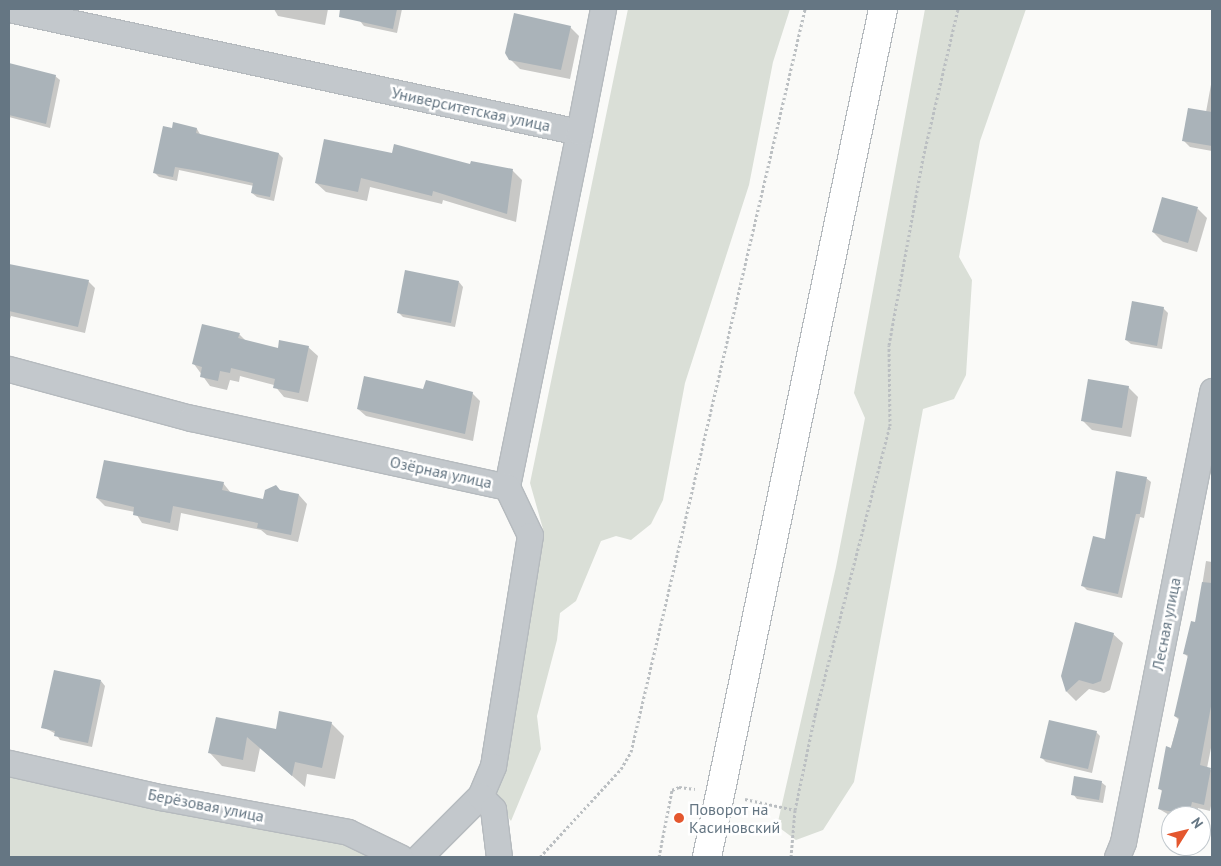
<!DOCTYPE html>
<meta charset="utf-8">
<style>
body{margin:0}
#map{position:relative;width:1221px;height:866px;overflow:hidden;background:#fafaf8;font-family:"PT Sans",sans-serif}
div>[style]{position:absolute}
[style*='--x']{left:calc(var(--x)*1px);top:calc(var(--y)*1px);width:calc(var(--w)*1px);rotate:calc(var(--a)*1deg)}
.green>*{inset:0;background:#dadfd7}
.shadow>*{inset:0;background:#0003}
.building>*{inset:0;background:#aab3b9}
.path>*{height:3px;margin-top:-1.5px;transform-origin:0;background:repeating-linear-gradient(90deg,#bbbfc2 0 2.5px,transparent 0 5px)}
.roads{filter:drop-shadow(1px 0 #b5babe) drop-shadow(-1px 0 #b5babe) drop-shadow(0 1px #b5babe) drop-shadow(0 -1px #b5babe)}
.minor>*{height:25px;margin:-12.5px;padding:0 12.5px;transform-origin:12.5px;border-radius:12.5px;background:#c3c8cc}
.primary>*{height:28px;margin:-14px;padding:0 14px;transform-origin:14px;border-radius:14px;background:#fff}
.dots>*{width:14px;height:14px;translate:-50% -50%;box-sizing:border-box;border:2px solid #fff;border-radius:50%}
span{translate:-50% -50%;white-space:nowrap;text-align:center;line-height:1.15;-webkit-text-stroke:5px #fff;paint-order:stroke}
.street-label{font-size:16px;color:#657683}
.poi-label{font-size:16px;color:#657683}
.left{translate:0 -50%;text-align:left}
.frame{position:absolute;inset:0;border:10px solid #657683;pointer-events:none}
.north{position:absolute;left:1161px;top:806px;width:50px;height:50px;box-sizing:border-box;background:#fff;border:1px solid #c1c8cd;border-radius:50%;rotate:54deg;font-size:14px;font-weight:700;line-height:20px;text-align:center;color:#657683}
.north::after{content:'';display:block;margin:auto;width:18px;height:22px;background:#e4572e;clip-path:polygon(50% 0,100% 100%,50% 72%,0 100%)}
</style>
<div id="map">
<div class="green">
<i style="clip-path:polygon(628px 9px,790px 9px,773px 62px,749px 185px,685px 383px,663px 500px,651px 524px,631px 540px,616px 536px,601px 541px,576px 601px,560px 613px,557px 640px,537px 716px,541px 749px,511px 821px,487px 789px,543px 529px,530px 483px)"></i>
<i style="clip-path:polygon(925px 9px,1026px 9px,980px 141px,959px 257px,972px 280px,966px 375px,954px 399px,923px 409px,854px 782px,823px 830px,796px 840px,777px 826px,836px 567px,865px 418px,854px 393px)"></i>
<i style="clip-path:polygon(9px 774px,225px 814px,400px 857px,9px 857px)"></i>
</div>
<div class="shadow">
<i style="clip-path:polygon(274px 9px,328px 9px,325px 25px,278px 16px)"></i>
<i style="clip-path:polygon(363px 9px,402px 9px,397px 33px,364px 26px,360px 21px)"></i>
<i style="clip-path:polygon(570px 27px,579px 36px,570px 79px,520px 69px,510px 59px)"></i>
<i style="clip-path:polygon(9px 65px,55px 76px,60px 80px,50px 128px,9px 117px)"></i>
<i style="clip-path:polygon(1212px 79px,1212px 151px,1190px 147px,1184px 141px,1206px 112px)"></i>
<i style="clip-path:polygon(197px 129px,201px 136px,279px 154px,283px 158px,274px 201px,257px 197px,252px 193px,254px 186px,179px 170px,177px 181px,159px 177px,154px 172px,173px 130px)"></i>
<i style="clip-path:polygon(393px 154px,513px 171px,522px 180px,516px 222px,443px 200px,442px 204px,370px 187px,367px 201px,326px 192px,316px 183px)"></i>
<i style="clip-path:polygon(1198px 209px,1207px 218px,1197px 252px,1163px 242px,1153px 232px)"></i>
<i style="clip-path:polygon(9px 265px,88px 281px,95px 288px,85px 333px,11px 316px,9px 322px)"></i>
<i style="clip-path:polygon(459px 282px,463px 287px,455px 327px,403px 317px,398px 312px)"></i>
<i style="clip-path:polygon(1163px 308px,1168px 313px,1162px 349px,1131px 344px,1126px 340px)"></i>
<i style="clip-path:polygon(239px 334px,247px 342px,278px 350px,308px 347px,318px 356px,308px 402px,284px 397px,274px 385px,240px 376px,239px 382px,230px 380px,227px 390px,210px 386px,194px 364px)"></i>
<i style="clip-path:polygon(1128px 387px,1138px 397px,1131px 437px,1092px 430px,1082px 420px)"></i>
<i style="clip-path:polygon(424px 390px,472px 393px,480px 401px,473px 441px,366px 416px,358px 409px)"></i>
<i style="clip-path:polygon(1146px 478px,1151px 482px,1144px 518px,1140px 517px,1122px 598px,1087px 590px,1083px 586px,1106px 541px)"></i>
<i style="clip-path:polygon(223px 483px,231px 493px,264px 501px,280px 492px,299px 495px,307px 504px,298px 542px,267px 535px,261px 530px,181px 513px,178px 531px,142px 523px,135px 512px,105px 506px,97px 498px)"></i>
<i style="clip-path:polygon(1206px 561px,1212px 562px,1212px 743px,1207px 768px,1212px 771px,1212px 801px,1210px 811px,1198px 808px,1197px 816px,1171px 816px,1159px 809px,1163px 792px,1159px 788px,1179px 720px,1175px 716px,1189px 658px,1185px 654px,1196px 624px)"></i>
<i style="clip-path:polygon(1113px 634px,1123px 643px,1110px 690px,1104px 693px,1089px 689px,1076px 701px,1067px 692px,1062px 676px)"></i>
<i style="clip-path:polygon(101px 681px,105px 686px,92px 747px,60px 740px,56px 734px,43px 727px)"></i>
<i style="clip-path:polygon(217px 718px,277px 731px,331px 723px,344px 736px,335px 779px,307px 774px,305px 787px,260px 748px,255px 772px,222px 766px,210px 753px)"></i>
<i style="clip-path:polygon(1096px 732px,1100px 736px,1092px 773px,1046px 762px,1042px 758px)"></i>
<i style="clip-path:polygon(1101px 782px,1106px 786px,1103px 803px,1077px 799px,1073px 794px)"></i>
</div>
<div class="building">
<i style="clip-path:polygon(340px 9px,397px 9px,393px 29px,339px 17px)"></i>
<i style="clip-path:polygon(514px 13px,571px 26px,561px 70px,509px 60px,505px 53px)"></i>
<i style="clip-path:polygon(9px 63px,56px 75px,46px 124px,9px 115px)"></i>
<i style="clip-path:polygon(1188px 108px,1212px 112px,1212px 146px,1182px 141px)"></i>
<i style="clip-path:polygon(173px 122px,197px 128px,196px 133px,279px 153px,270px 197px,251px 193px,253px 183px,199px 171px,175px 167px,173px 177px,153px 173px,163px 126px,172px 128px)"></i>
<i style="clip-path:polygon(324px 139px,392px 153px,394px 144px,470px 164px,471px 161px,513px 169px,507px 214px,433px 191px,432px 196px,361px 178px,358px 192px,315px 183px)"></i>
<i style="clip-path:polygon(1162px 197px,1198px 207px,1188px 243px,1152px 232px)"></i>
<i style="clip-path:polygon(9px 264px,89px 280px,78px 327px,9px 311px)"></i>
<i style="clip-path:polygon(405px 270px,459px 281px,451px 323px,397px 313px)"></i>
<i style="clip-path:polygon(1132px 301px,1164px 307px,1157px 346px,1125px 340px)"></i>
<i style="clip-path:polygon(202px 324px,240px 333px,238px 338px,278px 348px,279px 340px,309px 346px,299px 393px,273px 388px,275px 379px,231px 368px,230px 373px,220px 371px,218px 381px,200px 377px,202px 367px,192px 364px)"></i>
<i style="clip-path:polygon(364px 376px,423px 389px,426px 380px,473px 392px,465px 434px,357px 409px)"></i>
<i style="clip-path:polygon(1088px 379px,1129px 386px,1122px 428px,1081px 421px)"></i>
<i style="clip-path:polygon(104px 460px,224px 482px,222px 490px,263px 499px,265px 490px,276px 485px,280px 490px,299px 494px,291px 535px,257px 528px,258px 523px,173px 506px,170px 523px,133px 515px,134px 507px,96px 498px)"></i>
<i style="clip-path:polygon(1116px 471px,1147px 477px,1140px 514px,1136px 514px,1118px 594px,1081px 586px,1093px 536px,1105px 539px)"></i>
<i style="clip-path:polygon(1202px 582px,1212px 583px,1212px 701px,1200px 765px,1211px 768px,1204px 805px,1192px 802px,1189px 815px,1158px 809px,1162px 790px,1158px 789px,1166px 746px,1171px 748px,1179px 718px,1174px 716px,1188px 655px,1183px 654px,1191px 621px,1195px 622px)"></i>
<i style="clip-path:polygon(1075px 622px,1114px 633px,1101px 681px,1093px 684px,1079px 680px,1066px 692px,1061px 676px)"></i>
<i style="clip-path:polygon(54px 670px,101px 680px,88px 743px,54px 736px,55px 731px,41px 728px)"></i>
<i style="clip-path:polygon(279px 711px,332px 722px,322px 768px,295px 762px,292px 776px,247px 737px,243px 760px,208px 753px,216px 717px,276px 729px)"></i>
<i style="clip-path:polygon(1049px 720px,1097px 731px,1088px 769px,1040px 758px)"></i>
<i style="clip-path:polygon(1074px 776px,1102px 781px,1099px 800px,1071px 795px)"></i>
</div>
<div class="path">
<i style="--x:745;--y:799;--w:51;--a:12.4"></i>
<i style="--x:795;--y:810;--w:47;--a:94.9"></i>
<i style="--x:795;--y:810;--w:97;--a:-78.1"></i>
<i style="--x:815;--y:715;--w:299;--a:-75.5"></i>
<i style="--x:890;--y:426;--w:81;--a:-90.7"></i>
<i style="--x:889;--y:345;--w:190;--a:-79.7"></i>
<i style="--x:923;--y:158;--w:153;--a:-76.8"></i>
<i style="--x:540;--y:857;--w:120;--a:-47.4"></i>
<i style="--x:621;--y:769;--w:20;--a:-60"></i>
<i style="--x:631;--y:752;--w:763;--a:-76.82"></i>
<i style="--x:659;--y:857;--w:68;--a:-79"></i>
<i style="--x:672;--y:790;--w:8;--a:-23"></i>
<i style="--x:679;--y:787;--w:16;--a:7"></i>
</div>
<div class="roads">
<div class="minor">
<i style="--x:9;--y:9;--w:583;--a:12.18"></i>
<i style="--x:579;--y:132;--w:362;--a:101.5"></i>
<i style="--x:579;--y:132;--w:125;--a:-79"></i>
<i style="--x:9;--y:369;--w:188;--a:15.1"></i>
<i style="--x:191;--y:418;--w:323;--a:12.3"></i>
<i style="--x:507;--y:487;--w:53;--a:64.4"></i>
<i style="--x:530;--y:535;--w:234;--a:99.1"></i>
<i style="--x:493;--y:766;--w:33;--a:113"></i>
<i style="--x:480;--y:796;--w:86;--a:135"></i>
<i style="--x:9;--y:763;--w:155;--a:12.7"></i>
<i style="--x:160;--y:797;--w:191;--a:10.5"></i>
<i style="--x:348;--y:832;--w:58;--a:25.7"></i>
<i style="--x:480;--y:796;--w:18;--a:45"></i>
<i style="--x:493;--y:809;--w:48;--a:82.9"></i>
<i style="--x:1117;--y:857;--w:16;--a:-68"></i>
<i style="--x:1123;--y:842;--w:460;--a:-78.8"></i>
</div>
<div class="primary">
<i style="--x:707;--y:857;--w:866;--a:-78.27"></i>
</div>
</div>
<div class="dots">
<i style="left:679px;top:818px;background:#e4572e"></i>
</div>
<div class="street-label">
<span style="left:471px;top:109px;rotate:12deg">Университетская улица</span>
<span style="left:441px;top:472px;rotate:12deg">Озёрная улица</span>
<span style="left:1166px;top:624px;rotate:-79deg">Лесная улица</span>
<span style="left:206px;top:805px;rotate:11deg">Берёзовая улица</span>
</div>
<div class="poi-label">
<span class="left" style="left:689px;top:818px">Поворот на<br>Касиновский</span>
</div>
<div class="frame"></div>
<div class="north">N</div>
</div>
